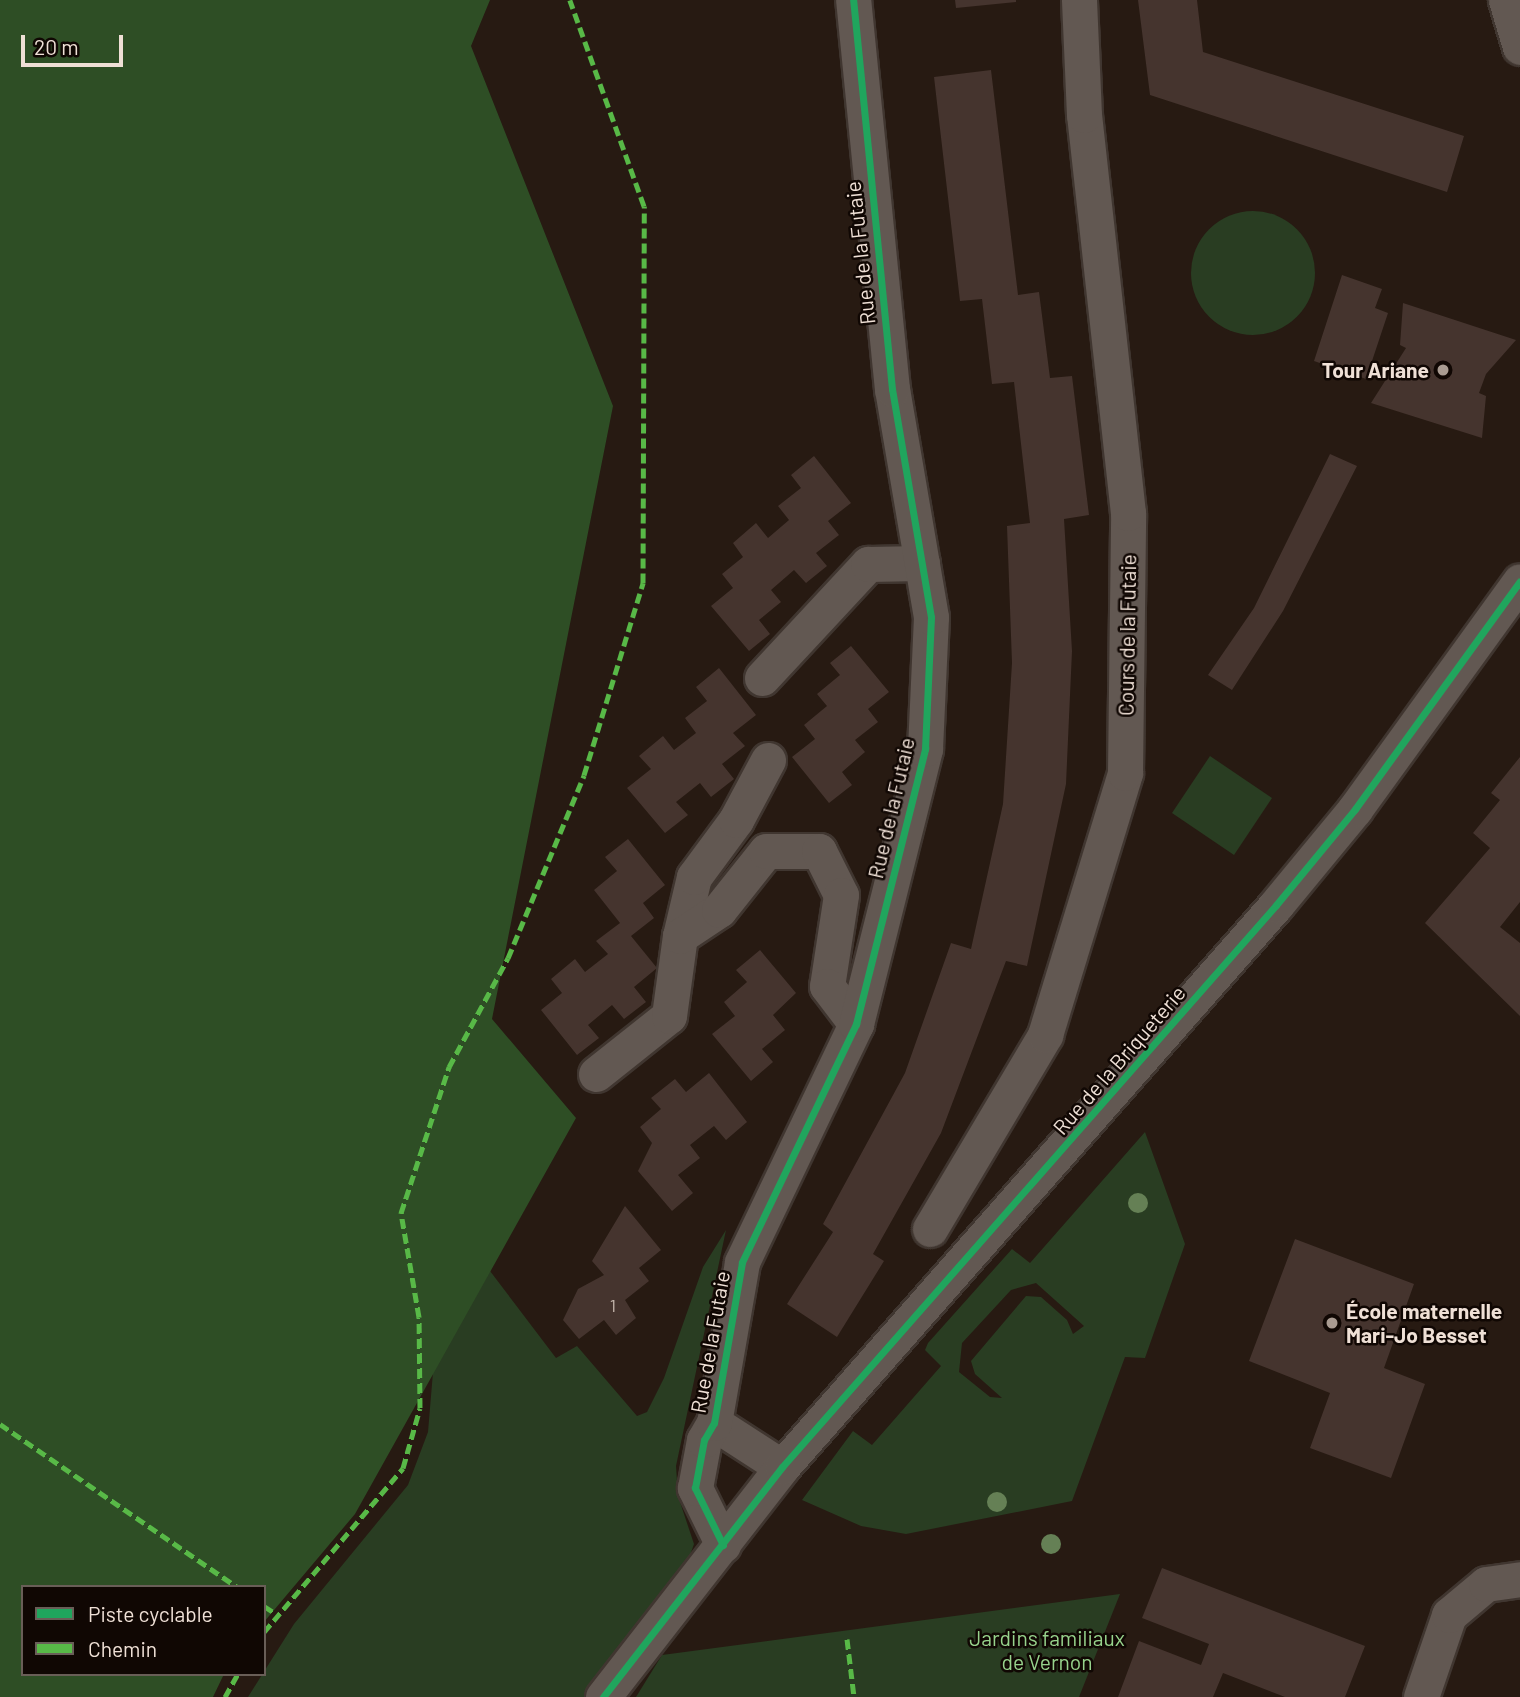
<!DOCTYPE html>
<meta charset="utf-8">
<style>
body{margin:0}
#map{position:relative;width:1520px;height:1697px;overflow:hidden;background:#271a12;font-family:Barlow,sans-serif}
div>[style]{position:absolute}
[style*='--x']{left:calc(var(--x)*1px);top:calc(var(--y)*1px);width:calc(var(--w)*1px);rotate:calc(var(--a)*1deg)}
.green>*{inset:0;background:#293d22}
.round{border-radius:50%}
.forest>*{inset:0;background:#2e4e25}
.building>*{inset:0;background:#45342e}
.roads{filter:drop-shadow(2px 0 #403630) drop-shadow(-2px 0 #403630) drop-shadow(0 2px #403630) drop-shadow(0 -2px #403630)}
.minor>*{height:35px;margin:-17.5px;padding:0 17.5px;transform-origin:17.5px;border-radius:17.5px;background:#625852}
.quiet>*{height:5px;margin-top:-2.5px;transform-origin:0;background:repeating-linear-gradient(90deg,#58b947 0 10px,transparent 0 15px)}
.cycleway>*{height:7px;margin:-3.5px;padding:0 3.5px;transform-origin:3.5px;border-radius:3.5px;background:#20a55d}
.trees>*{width:20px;height:20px;margin:-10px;border-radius:50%;background:#658055}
.dots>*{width:19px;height:19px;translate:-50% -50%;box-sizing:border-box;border:4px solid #100703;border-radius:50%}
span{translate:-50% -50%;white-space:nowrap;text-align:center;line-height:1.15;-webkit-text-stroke:5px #100703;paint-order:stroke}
.number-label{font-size:18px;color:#c4b5ac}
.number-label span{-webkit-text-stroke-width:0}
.street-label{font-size:21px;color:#efe0d6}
.poi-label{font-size:21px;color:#efe0d6;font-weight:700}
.right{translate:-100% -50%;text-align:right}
.left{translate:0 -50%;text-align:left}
.park-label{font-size:21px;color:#97d38c}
.legend{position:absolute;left:21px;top:1585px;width:245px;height:91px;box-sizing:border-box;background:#100703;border:2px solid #695e57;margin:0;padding:9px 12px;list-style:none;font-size:21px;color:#efe0d6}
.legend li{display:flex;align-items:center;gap:14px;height:35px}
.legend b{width:35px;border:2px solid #695e57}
.scale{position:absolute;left:21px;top:35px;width:102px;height:32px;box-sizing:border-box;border:4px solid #efe0d6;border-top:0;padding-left:9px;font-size:21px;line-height:24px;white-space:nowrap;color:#efe0d6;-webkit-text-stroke:5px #100703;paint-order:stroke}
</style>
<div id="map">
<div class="green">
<i class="round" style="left:1191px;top:211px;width:124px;height:124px"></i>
<i style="clip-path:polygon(1210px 756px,1272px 798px,1234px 855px,1172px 813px)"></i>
<i style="clip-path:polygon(evenodd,1145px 1132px,1185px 1244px,1145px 1358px,1125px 1357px,1072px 1501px,906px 1534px,861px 1526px,802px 1500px,853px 1431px,872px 1445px,941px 1366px,925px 1350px,928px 1343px,1012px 1249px,1030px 1263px,1145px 1132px,1036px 1283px,1084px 1326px,1073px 1334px,1067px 1320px,1041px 1297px,1026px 1296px,971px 1361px,975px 1374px,1002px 1398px,990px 1397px,959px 1372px,962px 1343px,1011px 1290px,1036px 1283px)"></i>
<i style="clip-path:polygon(726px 1230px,676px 1466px,678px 1496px,694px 1544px,685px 1570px,587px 1697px,248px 1697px,294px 1624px,408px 1485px,428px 1432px,433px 1372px,490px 1271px,556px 1358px,577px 1346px,637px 1416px,647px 1412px,664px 1378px,703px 1267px)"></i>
<i style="clip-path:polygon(1120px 1594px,1079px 1697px,636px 1697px,662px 1655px)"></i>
</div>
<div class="forest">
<i style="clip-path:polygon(0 0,490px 0,471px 46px,613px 406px,492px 1019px,576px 1118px,355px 1514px,264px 1622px,264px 1587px,23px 1587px,23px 1674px,224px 1674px,213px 1697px,0 1697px)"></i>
</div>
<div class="building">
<i style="clip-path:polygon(955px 0,1016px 0,1016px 2px,956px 8px)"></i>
<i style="clip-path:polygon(1138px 0,1197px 0,1203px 52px,1464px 136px,1447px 192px,1150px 95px)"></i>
<i style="clip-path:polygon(991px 70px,1018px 295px,1039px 292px,1050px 378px,1072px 376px,1089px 515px,1064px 519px,1072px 651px,1066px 784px,1027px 966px,1006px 961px,941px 1133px,873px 1254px,884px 1261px,837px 1337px,787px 1304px,833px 1232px,823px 1224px,905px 1073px,951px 943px,971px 949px,1003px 804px,1012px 663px,1007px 526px,1030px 523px,1014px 382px,992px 384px,982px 299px,960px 301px,934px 77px)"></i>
<i style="clip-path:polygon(1342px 275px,1382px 289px,1375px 308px,1388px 313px,1366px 379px,1314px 361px)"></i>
<i style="clip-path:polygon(1403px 303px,1516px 340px,1486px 374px,1479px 393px,1486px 396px,1482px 438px,1371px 403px,1406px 348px,1400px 345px)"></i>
<i style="clip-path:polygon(1330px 454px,1357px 466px,1283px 611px,1232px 690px,1208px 675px,1254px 608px)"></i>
<i style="clip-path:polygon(814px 456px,851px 503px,828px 521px,839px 535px,816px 553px,827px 566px,806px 583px,794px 570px,771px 590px,781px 602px,759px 620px,770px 634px,749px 651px,711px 606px,733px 588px,722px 574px,743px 557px,733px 543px,756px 523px,768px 538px,789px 520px,778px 506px,801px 488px,791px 475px)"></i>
<i style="clip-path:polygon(851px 646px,889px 692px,868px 709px,878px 722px,855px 740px,865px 752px,842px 772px,852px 785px,829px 803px,792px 757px,815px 739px,804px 725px,827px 706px,817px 694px,840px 675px,830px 663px)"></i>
<i style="clip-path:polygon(719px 668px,756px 715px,733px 733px,745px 746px,722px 764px,734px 779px,711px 797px,700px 783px,676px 802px,688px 815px,665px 833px,627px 788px,651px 769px,639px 756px,663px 736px,674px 750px,696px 733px,685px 718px,707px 701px,696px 687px)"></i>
<i style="clip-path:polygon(1520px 757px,1520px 902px,1500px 927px,1520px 943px,1520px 1016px,1425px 923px,1490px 848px,1473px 833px,1500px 800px,1491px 793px)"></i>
<i style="clip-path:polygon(628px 839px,665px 885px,643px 903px,654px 918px,631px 936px,657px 968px,634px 987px,646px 1002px,624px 1019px,612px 1005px,588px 1025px,599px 1038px,577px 1055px,541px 1010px,562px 993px,551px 979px,575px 959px,585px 972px,608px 954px,596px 941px,620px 923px,594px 890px,617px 871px,605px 857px)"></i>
<i style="clip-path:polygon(760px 950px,796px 993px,773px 1015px,785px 1030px,762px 1049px,773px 1062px,751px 1081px,712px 1034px,735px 1016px,724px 1002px,747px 982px,736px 970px)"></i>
<i style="clip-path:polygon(709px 1073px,747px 1122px,726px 1140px,714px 1126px,690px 1145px,700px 1158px,678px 1175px,693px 1193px,672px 1211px,638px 1171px,652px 1143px,640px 1127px,661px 1109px,651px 1098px,675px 1079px,686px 1092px)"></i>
<i style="clip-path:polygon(625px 1206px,661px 1250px,639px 1268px,649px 1281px,625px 1300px,636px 1318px,616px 1335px,604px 1320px,579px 1339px,563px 1320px,578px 1289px,604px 1275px,592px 1261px)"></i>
<i style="clip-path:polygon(1295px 1239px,1414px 1284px,1384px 1368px,1425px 1384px,1391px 1478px,1310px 1448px,1330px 1393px,1249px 1361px)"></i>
<i style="clip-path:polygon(1162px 1568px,1365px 1646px,1345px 1697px,1285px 1697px,1223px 1673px,1213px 1697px,1118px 1697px,1139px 1641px,1201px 1665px,1209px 1644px,1142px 1618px)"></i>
</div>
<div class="roads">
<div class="minor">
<i style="--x:1506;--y:0;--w:49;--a:73.4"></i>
<i style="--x:762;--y:678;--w:156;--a:-47.1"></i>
<i style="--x:868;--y:564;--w:54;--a:-1.1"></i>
<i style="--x:680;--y:936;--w:61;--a:-76.7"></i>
<i style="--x:694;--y:877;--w:71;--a:-53.6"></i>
<i style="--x:736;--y:820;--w:68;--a:-61.9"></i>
<i style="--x:596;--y:1074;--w:93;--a:-38.5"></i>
<i style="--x:669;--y:1016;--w:81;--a:-82.2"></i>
<i style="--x:680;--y:936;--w:47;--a:-33.7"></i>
<i style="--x:719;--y:910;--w:75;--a:-51.5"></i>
<i style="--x:766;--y:851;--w:53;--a:0"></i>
<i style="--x:819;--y:851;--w:49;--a:63.4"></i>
<i style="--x:841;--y:895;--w:92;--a:98.7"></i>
<i style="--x:827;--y:986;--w:48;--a:52.7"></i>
<i style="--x:930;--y:1229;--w:226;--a:-59.3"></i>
<i style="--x:1045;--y:1035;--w:274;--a:-73"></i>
<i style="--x:1125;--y:773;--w:260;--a:-89.3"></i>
<i style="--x:1128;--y:513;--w:400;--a:-96.3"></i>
<i style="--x:1084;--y:115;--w:115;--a:-92.5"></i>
<i style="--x:714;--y:1423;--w:81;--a:32.9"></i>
<i style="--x:723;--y:1545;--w:64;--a:-116.2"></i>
<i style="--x:695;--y:1488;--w:49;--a:-79.4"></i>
<i style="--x:704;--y:1440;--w:20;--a:-60"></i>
<i style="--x:714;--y:1423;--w:163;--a:-80.1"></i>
<i style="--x:742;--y:1262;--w:264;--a:-64.4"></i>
<i style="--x:856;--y:1024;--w:284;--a:-75.9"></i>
<i style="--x:925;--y:749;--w:132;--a:-87.4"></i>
<i style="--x:931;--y:617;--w:231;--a:-99.7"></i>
<i style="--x:892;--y:389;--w:391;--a:-95.7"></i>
<i style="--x:603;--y:1697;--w:291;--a:-52.1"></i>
<i style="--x:782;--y:1467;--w:748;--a:-48.68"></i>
<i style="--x:1276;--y:905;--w:124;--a:-50.5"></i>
<i style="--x:1355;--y:809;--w:281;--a:-54.1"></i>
<i style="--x:1421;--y:1697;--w:87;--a:-71.1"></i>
<i style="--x:1449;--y:1615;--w:48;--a:-40"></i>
<i style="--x:1486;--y:1584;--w:34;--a:-8"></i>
</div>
</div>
<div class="quiet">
<i style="--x:0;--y:1424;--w:288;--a:34.5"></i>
<i style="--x:264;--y:1606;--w:17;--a:33"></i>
<i style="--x:264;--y:1632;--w:215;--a:-49.7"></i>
<i style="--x:403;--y:1468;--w:62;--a:-74.2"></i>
<i style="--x:420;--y:1408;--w:91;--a:-90.6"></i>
<i style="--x:419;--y:1317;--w:106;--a:-99.8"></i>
<i style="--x:401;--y:1213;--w:154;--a:-71.8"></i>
<i style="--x:449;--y:1067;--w:124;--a:-61.6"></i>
<i style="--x:508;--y:958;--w:198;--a:-67.4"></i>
<i style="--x:584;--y:775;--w:201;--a:-72.9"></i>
<i style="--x:643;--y:583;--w:377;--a:-89.8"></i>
<i style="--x:644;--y:206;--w:219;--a:-109.8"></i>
<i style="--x:847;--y:1639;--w:58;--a:83.1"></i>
<i style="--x:225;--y:1697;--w:26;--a:-61"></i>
</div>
<div class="cycleway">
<i style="--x:723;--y:1545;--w:64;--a:-116.2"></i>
<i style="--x:695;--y:1488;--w:49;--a:-79.4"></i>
<i style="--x:704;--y:1440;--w:20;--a:-60"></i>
<i style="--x:714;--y:1423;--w:163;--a:-80.1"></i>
<i style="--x:742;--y:1262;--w:264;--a:-64.4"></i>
<i style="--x:856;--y:1024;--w:284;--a:-75.9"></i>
<i style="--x:925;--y:749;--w:132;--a:-87.4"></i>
<i style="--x:931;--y:617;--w:231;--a:-99.7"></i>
<i style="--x:892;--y:389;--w:391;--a:-95.7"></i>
<i style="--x:603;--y:1697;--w:291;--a:-52.1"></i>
<i style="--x:782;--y:1467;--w:748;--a:-48.68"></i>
<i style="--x:1276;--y:905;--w:124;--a:-50.5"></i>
<i style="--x:1355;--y:809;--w:281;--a:-54.1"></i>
</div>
<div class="trees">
<i style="left:1138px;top:1203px"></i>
<i style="left:997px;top:1502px"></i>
<i style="left:1051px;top:1544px"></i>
</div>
<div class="dots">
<i style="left:1443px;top:370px;background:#a99b91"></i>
<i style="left:1332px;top:1323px;background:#a99b91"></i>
</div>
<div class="number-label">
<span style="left:613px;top:1305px">1</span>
</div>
<div class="street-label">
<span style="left:860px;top:253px;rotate:-96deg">Rue de la Futaie</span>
<span style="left:1127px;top:635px;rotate:-89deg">Cours de la Futaie</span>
<span style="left:891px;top:808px;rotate:-77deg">Rue de la Futaie</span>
<span style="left:1119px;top:1060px;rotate:-49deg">Rue de la Briqueterie</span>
<span style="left:710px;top:1342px;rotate:-80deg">Rue de la Futaie</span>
</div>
<div class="poi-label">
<span class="right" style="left:1429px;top:370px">Tour Ariane</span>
<span class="left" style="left:1346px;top:1323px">École maternelle<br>Mari-Jo Besset</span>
</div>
<div class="park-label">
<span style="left:1047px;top:1650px">Jardins familiaux<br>de Vernon</span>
</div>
<ul class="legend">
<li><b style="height:9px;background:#20a55d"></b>Piste cyclable</li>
<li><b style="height:9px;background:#58b947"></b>Chemin</li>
</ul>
<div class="scale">20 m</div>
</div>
